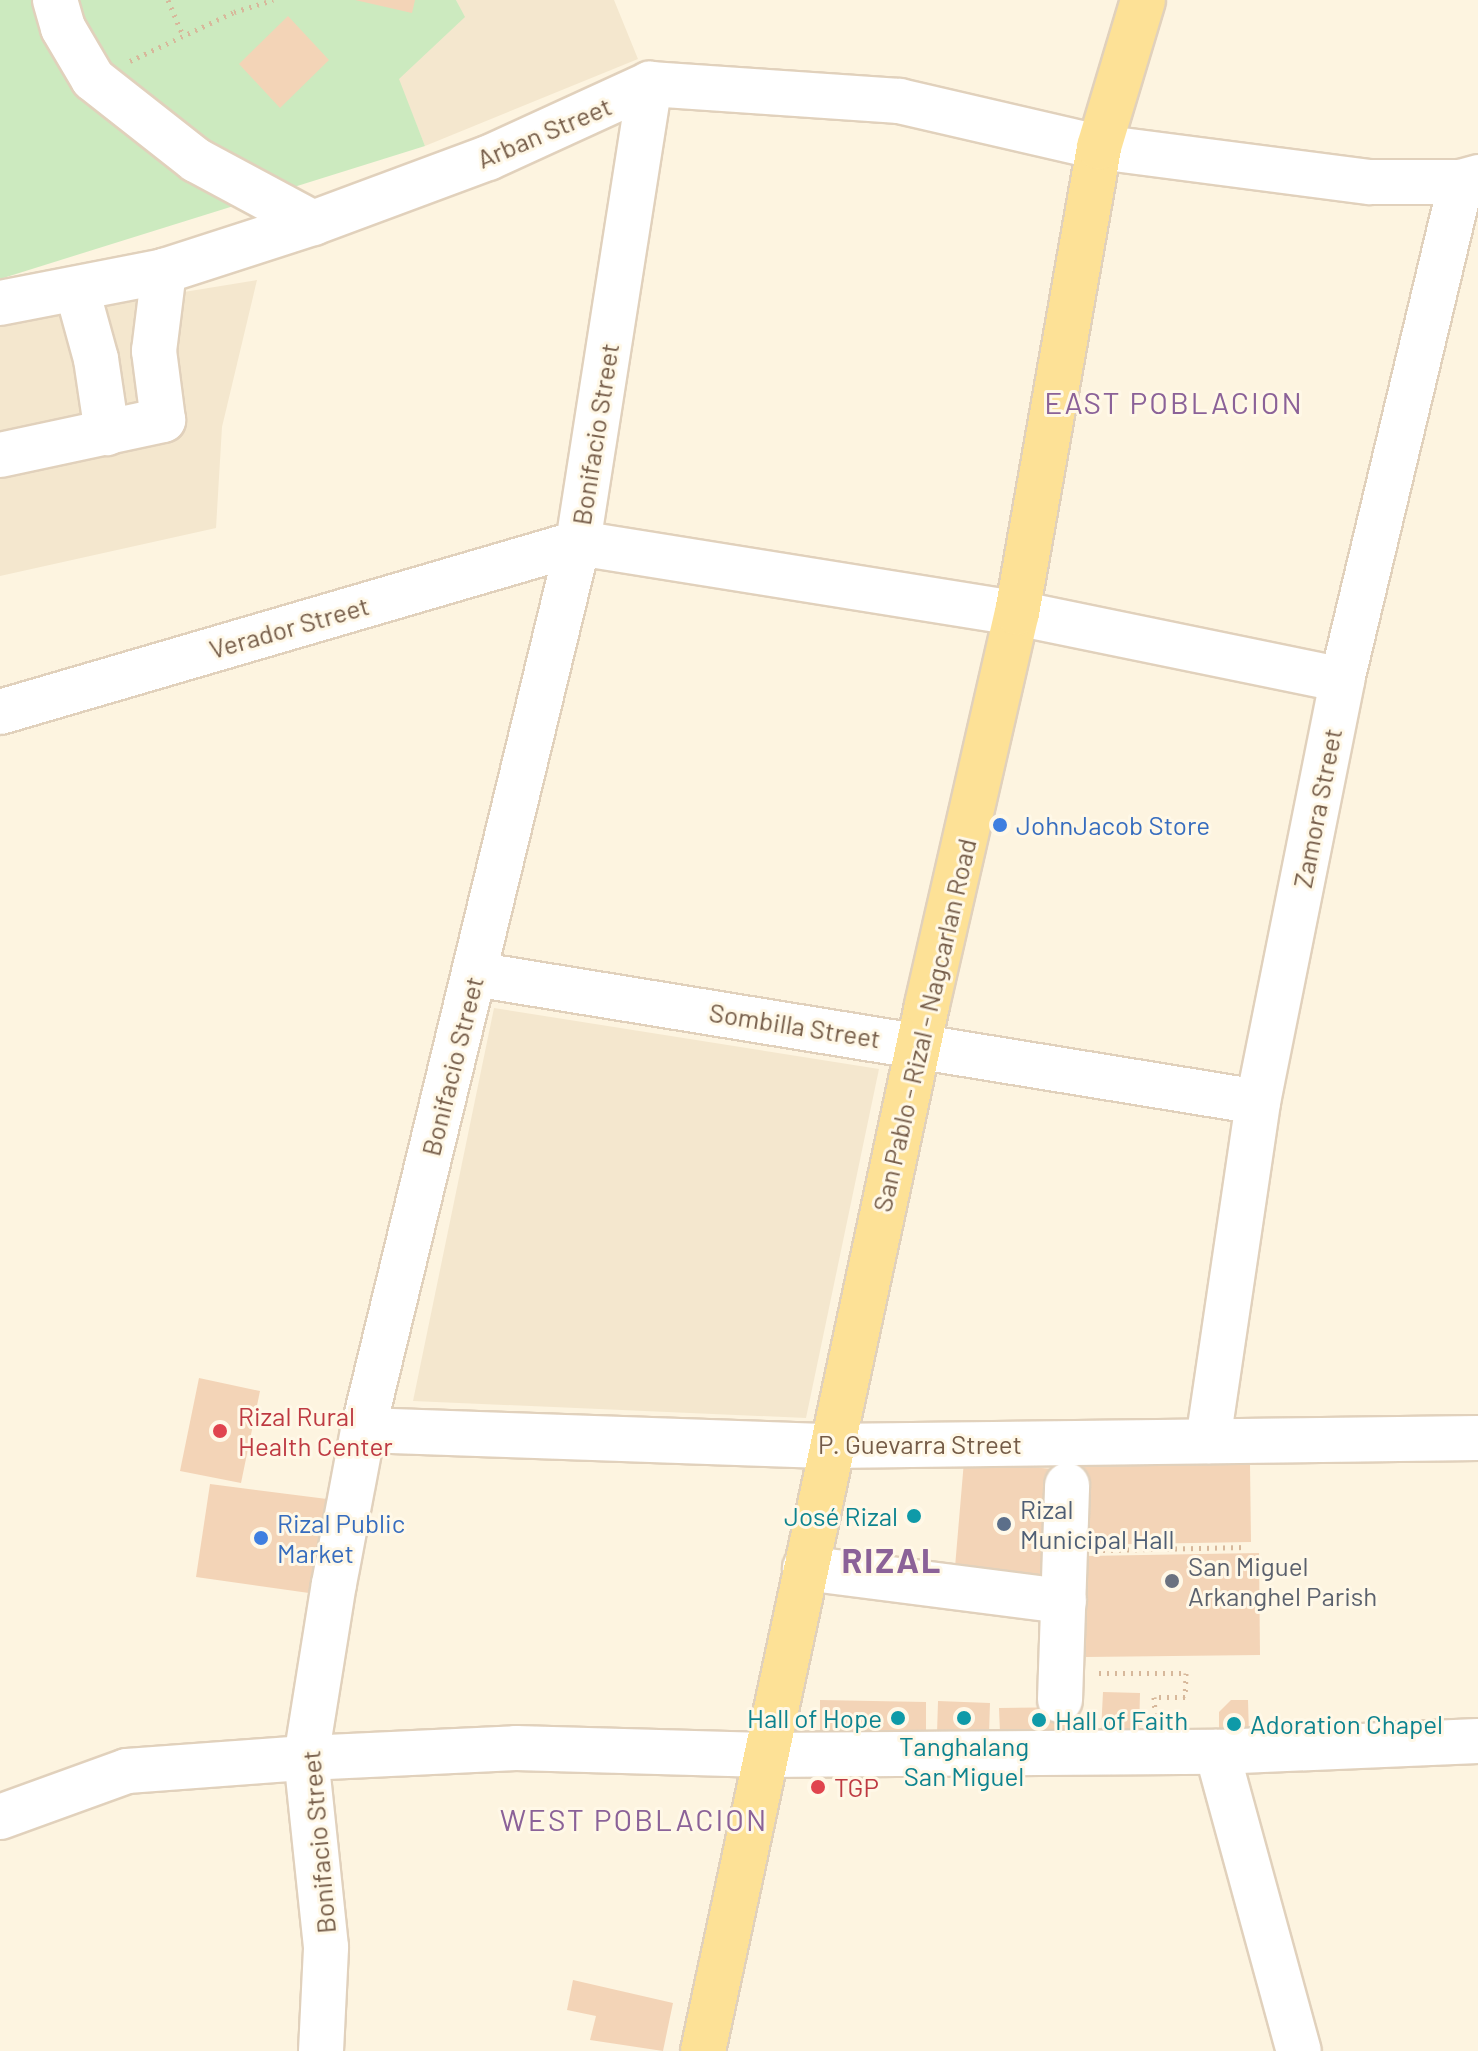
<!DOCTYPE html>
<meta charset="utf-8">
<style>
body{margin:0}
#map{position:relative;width:1478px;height:2051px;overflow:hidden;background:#fdf4e0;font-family:Barlow,sans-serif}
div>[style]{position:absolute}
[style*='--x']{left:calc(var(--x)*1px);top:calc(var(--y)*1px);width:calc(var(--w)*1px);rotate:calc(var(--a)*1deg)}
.residential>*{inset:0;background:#f4e7ce}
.green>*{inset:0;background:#cceabf}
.building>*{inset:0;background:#f3d4b7}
.path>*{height:5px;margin-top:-2.5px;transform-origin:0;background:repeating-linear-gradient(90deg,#d7b89b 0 2px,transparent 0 8px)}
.roads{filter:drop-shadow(2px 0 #e1d1bc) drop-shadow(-2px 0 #e1d1bc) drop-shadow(0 2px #e1d1bc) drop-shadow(0 -2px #e1d1bc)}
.minor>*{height:44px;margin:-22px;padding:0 22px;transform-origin:22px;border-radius:22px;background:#fff}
.major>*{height:44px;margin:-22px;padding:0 22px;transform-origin:22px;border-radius:22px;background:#fde196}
.dots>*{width:22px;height:22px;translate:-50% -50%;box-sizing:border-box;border:4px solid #fff8e7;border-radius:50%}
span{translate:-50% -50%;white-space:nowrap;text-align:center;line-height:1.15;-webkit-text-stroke:6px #fff8e7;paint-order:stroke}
.street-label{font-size:26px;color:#745b47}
.shop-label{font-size:26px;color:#366cbe}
.left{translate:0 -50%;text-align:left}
.health-label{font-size:26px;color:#be3a42}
.service-label{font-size:26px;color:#4e5e75}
.culture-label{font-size:26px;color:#0d838f}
.right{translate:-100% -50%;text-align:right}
.worship-label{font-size:26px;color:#5b616d}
.quarter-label{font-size:30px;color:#8b6298;letter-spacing:2px}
.district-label{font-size:34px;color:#8b6298;font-weight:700;letter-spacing:2px}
</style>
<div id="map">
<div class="residential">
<i style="clip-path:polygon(456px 0,614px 0,638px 59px,425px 146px,398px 79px,464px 17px)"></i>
<i style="clip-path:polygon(257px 280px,222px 427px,216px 528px,0 576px,0 322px)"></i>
<i style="clip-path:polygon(494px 1008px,879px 1069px,806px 1418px,413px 1401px)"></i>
</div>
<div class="green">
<i style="clip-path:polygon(0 0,456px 0,465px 17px,399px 79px,425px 146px,0 279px)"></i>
</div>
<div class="building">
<i style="clip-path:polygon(355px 0,415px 0,412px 13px)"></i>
<i style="clip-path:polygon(288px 16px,329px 60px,280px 108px,239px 64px)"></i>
<i style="clip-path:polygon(199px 1378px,260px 1391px,241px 1483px,180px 1471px)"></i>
<i style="clip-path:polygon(964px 1461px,1053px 1469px,1043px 1587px,954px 1579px)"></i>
<i style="clip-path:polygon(1250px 1464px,1251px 1542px,1076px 1545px,1075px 1467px)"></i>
<i style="clip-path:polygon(210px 1484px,327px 1499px,309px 1593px,196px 1577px)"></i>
<i style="clip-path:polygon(1259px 1553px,1260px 1655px,1086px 1657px,1085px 1556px)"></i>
<i style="clip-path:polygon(1103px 1692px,1140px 1693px,1139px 1733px,1101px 1732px)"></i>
<i style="clip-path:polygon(820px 1700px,926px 1702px,926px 1735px,820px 1733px)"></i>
<i style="clip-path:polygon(1231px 1700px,1248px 1700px,1249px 1735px,1219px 1737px,1219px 1712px)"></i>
<i style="clip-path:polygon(938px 1701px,990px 1703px,989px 1734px,937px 1733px)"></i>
<i style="clip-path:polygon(1078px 1707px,1079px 1731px,1000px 1733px,999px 1708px)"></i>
<i style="clip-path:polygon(573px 1980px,673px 2003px,663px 2051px,590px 2040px,596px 2016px,567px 2010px)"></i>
</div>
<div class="path">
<i style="--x:168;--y:0;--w:39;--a:67"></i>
<i style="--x:130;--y:61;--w:115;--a:-25.2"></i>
<i style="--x:234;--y:12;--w:41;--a:-17.1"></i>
<i style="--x:1103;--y:1550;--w:144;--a:-1.2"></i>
<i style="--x:1099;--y:1673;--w:87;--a:0"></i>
<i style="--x:1186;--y:1673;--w:24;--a:92"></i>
<i style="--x:1185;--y:1697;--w:31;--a:180"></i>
<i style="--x:1154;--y:1697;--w:16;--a:86"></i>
</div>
<div class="roads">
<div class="minor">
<i style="--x:55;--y:0;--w:29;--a:74"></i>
<i style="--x:63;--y:28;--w:59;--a:59.5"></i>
<i style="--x:93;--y:79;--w:131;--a:38.2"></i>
<i style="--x:196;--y:160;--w:133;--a:28.3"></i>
<i style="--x:77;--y:290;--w:72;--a:74.6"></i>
<i style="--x:96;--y:359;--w:75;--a:81.5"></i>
<i style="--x:0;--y:303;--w:167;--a:-11"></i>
<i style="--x:164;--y:271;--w:157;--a:-17.9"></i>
<i style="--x:313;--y:223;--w:187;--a:-20.4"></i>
<i style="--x:488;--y:158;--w:178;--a:-24.6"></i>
<i style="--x:650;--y:84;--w:250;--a:3.9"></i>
<i style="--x:899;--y:101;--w:205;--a:13"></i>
<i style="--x:1099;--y:147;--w:273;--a:7.4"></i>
<i style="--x:1370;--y:182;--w:91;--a:0"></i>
<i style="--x:1461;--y:182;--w:18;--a:-16"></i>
<i style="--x:0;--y:455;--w:167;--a:-12.1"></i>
<i style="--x:163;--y:420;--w:70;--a:-97.4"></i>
<i style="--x:154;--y:351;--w:81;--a:-82.9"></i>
<i style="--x:0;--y:712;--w:602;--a:-16.3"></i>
<i style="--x:578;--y:543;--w:445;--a:9.1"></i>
<i style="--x:1017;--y:613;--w:332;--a:11.6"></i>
<i style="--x:474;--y:974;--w:794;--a:9.27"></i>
<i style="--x:363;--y:1430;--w:468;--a:2"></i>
<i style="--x:831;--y:1446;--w:647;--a:-0.71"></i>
<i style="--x:1208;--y:1441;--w:343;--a:-81.6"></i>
<i style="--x:1258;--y:1102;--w:430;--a:-78.7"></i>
<i style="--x:1342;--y:680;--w:512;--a:-76.56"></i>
<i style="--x:805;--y:1568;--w:261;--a:7.3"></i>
<i style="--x:1060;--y:1700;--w:215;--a:-88.1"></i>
<i style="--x:1217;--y:1752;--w:310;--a:74.7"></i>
<i style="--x:0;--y:1817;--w:135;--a:-19.9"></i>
<i style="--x:127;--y:1771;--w:179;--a:-4.2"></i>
<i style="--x:306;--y:1758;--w:210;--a:-2.7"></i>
<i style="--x:516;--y:1748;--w:249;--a:1.6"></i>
<i style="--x:765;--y:1755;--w:452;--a:-0.4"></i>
<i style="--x:1217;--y:1752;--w:261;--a:-2.4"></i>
<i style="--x:321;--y:2051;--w:104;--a:-87.2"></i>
<i style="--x:326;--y:1947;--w:190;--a:-96"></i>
<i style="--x:306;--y:1758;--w:176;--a:-80.9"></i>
<i style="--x:334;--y:1584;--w:157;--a:-79.3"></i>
<i style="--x:363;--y:1430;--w:913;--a:-76.37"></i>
<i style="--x:578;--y:543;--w:465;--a:-81.1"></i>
</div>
<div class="major">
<i style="--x:703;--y:2051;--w:1070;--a:-77.91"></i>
<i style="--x:927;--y:1005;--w:402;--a:-77.1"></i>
<i style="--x:1017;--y:613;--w:473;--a:-80"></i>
<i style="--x:1099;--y:147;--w:153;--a:-73.3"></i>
</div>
</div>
<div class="dots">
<i style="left:1000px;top:825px;background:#3f7fe0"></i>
<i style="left:220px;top:1431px;background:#e0444e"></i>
<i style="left:914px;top:1516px;background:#0f9aa8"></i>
<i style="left:1004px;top:1524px;background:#5c6f8a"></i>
<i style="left:261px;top:1538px;background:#3f7fe0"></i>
<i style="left:1172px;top:1581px;background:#6b7280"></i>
<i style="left:898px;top:1718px;background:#0f9aa8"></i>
<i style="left:964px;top:1718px;background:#0f9aa8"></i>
<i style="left:1039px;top:1720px;background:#0f9aa8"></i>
<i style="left:1234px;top:1724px;background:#0f9aa8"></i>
<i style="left:818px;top:1787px;background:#e0444e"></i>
</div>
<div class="street-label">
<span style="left:544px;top:132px;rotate:-23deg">Arban Street</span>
<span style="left:595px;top:434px;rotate:-81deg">Bonifacio Street</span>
<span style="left:289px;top:627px;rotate:-16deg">Verador Street</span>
<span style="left:1317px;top:808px;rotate:-79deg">Zamora Street</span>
<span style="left:795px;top:1025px;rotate:9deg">Sombilla Street</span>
<span style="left:924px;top:1025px;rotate:-77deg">San Pablo - Rizal - Nagcarlan Road</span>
<span style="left:452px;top:1066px;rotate:-76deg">Bonifacio Street</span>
<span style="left:920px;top:1444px">P. Guevarra Street</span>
<span style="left:318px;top:1842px;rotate:-95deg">Bonifacio Street</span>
</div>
<div class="shop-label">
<span class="left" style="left:1016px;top:825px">JohnJacob Store</span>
<span class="left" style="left:277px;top:1538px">Rizal Public<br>Market</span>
</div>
<div class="health-label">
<span class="left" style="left:238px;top:1431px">Rizal Rural<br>Health Center</span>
<span class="left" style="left:834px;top:1787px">TGP</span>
</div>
<div class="service-label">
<span class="left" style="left:1020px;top:1524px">Rizal<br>Municipal Hall</span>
</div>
<div class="culture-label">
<span class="right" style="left:898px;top:1516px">José Rizal</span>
<span class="right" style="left:882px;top:1718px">Hall of Hope</span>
<span class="left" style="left:1055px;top:1720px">Hall of Faith</span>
<span class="left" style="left:1250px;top:1724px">Adoration Chapel</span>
<span style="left:964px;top:1761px">Tanghalang<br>San Miguel</span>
</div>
<div class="worship-label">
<span class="left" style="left:1188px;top:1581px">San Miguel<br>Arkanghel Parish</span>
</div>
<div class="quarter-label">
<span style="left:1174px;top:402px">EAST POBLACION</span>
<span style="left:634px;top:1819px">WEST POBLACION</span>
</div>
<div class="district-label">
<span style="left:892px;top:1560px">RIZAL</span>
</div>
</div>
